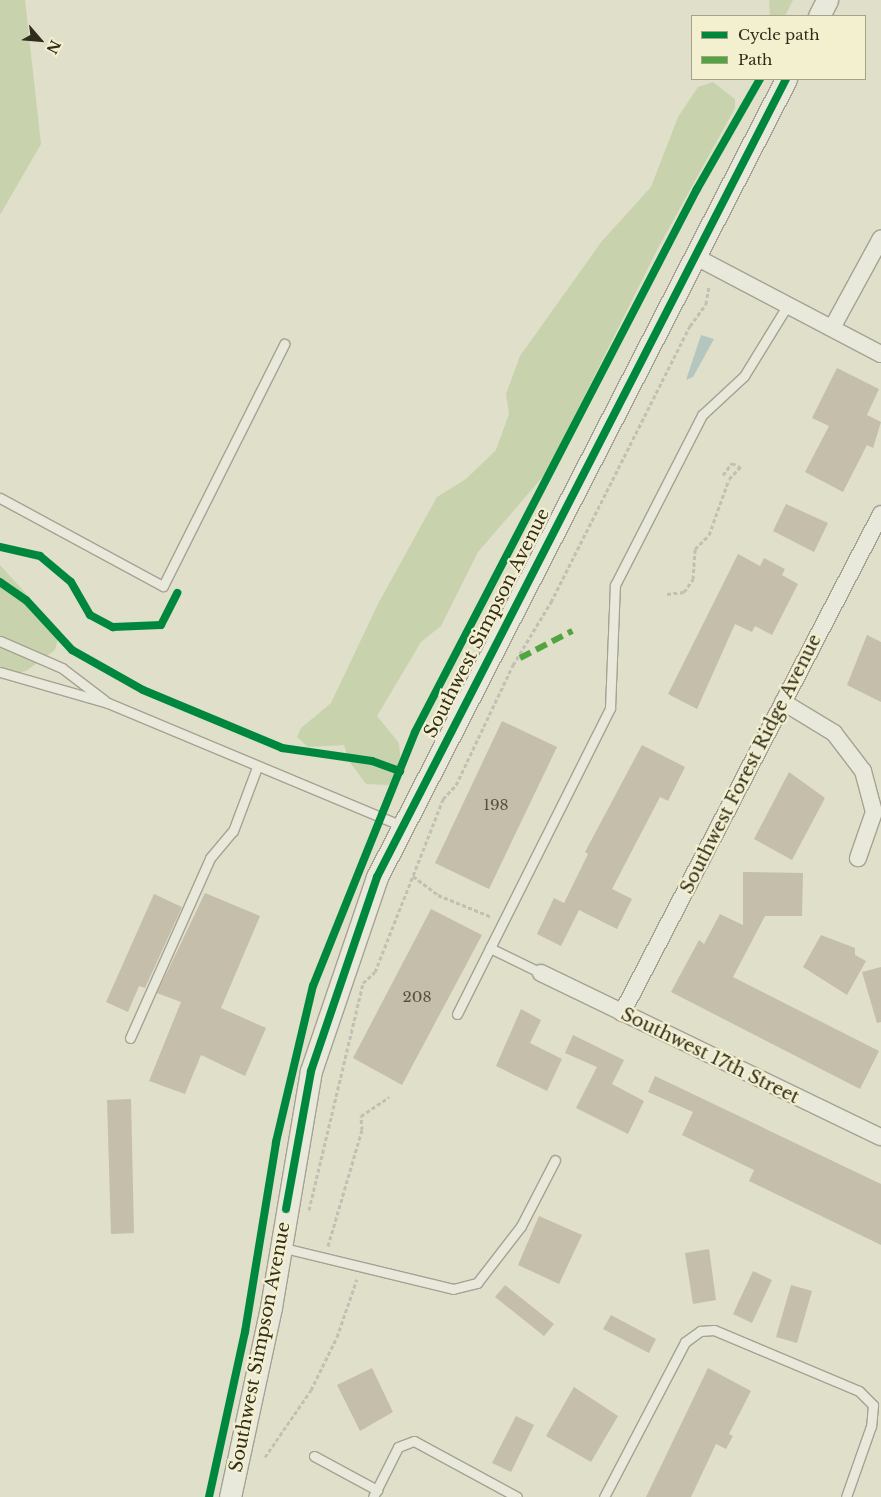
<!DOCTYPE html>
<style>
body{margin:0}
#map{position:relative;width:881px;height:1497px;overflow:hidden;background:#e0dfca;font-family:"Libre Baskerville",serif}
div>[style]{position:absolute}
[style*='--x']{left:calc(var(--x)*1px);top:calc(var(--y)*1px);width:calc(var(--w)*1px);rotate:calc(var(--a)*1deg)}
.green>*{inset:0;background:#c8d2ad}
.water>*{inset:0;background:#b5c6c0}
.building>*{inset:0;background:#c4beab}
.path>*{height:3px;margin-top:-1.5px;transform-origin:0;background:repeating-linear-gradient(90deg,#c1c0b2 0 4px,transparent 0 6.5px)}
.roads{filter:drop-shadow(1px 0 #a5a293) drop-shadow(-1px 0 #a5a293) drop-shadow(0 1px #a5a293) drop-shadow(0 -1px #a5a293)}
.service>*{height:9px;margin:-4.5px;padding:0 4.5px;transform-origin:4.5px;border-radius:4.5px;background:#e8e8db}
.minor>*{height:16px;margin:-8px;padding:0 8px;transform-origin:8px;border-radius:8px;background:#e8e8db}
.tertiary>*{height:21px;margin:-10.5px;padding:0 10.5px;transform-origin:10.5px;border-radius:10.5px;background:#e8e8db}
.quiet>*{height:6px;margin-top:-3px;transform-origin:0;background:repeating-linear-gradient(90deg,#52a441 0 12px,transparent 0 18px)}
.cycleway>*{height:8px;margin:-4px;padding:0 4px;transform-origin:4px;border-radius:4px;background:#00873e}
span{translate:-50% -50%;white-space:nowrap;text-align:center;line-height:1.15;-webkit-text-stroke:4.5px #f2f0cf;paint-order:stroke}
.number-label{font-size:15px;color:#565040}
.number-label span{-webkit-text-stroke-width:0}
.street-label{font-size:18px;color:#322c1d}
.legend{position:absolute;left:691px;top:15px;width:175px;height:65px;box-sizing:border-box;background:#f2f0cf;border:1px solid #a5a288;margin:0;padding:6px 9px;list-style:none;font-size:15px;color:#322c1d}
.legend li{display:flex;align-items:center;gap:10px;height:25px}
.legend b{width:25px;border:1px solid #a5a288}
.north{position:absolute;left:15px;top:15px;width:50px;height:50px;-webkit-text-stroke:4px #f2f0cf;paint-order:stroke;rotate:117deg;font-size:14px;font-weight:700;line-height:20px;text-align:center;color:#322c1d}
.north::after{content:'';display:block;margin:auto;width:18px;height:22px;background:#322c1d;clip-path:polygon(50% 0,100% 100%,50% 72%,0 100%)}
</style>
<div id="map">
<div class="green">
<i style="clip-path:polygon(0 0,25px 0,41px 144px,0 215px)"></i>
<i style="clip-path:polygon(769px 0,793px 0,785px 16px,770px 16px)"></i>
<i style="clip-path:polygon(713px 82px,735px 99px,735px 108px,658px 248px,546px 473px,478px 552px,441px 626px,421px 642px,377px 716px,399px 743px,401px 766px,389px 785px,366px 784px,349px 761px,344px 745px,308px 747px,297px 737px,301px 728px,331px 703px,378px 604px,437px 497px,466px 479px,496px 450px,509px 414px,506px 394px,520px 356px,602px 241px,651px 187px,678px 117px,698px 87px)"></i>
<i style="clip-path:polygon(0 565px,60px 631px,55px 650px,26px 671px,0 676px)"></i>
</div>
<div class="water">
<i style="clip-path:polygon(701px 335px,714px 339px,693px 377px,686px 380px)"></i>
</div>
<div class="building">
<i style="clip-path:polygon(837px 368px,879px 389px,867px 415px,881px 422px,873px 448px,867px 445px,843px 492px,805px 472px,829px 426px,812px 418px)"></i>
<i style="clip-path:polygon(786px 504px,828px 523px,814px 552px,773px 531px)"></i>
<i style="clip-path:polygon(738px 554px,760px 566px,764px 558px,785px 569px,782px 575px,798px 584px,772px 635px,755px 626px,752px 632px,735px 624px,697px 709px,668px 694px)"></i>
<i style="clip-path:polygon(867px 635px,881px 642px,881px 702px,847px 685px)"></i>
<i style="clip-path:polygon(502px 721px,557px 747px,489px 889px,435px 863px)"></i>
<i style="clip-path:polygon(642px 745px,685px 767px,668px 801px,660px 797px,612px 889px,632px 899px,617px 929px,579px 910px,561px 946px,537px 934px,554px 898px,564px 903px,588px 854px,585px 852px)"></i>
<i style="clip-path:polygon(789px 772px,825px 798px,792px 860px,754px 839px)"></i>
<i style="clip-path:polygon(743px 872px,803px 873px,802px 916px,765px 916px,733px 977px,879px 1051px,860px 1089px,671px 992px,699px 940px,704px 944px,720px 914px,743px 925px)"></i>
<i style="clip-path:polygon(205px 893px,260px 916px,221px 1008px,266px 1028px,245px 1076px,201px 1055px,185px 1094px,149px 1081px,181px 1002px,157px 993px)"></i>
<i style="clip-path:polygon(154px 894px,182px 907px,145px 988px,139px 986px,128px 1012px,106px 1002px)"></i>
<i style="clip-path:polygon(431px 909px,482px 935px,402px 1085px,353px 1058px)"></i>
<i style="clip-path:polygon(821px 935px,855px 948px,855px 955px,866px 961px,847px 995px,803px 967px)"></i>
<i style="clip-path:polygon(881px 967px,881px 1022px,877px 1023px,862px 972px)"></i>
<i style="clip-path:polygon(521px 1009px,541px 1020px,530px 1043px,562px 1059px,547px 1091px,496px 1066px)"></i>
<i style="clip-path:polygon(573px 1035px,624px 1060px,612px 1084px,644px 1101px,628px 1134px,576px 1108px,597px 1067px,565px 1053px)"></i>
<i style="clip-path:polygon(655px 1076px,881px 1184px,881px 1245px,749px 1181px,754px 1170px,682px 1135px,693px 1112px,648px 1092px)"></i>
<i style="clip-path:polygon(131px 1099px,134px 1233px,111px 1234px,107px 1100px)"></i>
<i style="clip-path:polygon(539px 1216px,582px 1235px,559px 1284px,518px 1265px)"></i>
<i style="clip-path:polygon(709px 1249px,716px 1300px,693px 1304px,685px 1253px)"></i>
<i style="clip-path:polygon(753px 1271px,772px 1280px,752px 1323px,733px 1314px)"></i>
<i style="clip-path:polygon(505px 1285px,554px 1324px,544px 1336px,495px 1297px)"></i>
<i style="clip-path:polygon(791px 1285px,812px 1291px,797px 1343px,776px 1337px)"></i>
<i style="clip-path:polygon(611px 1315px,656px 1339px,649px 1353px,603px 1329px)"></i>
<i style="clip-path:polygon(372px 1368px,393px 1412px,360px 1431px,337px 1385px)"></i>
<i style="clip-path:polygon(708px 1368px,751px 1391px,729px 1434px,733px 1436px,726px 1449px,716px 1444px,691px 1497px,646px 1497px)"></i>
<i style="clip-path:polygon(574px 1387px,618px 1416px,591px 1462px,546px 1436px)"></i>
<i style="clip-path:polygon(516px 1416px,534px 1425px,511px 1472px,492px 1463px)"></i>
</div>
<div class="path">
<i style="--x:723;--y:475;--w:15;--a:-53"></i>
<i style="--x:732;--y:463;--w:9;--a:27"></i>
<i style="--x:667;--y:594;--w:17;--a:-7"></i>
<i style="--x:684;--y:592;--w:16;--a:-55"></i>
<i style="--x:693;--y:579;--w:30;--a:-86"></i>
<i style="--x:695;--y:549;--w:20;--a:-45"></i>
<i style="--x:709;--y:535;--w:59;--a:-70.3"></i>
<i style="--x:729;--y:479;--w:19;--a:-47"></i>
<i style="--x:413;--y:876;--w:31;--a:37"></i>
<i style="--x:438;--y:895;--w:58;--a:22.2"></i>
<i style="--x:309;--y:1210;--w:233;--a:-76.6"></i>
<i style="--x:363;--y:983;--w:16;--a:-43"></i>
<i style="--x:375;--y:972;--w:186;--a:-68.5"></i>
<i style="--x:443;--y:799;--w:19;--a:-47"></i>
<i style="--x:456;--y:785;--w:133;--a:-64.6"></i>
<i style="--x:513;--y:665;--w:74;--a:-58.9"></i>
<i style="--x:551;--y:602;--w:309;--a:-63.3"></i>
<i style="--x:690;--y:326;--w:27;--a:-54"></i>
<i style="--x:706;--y:304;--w:18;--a:-81"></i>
<i style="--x:328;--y:1246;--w:121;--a:-73.7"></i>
<i style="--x:362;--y:1130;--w:14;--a:-94"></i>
<i style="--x:361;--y:1116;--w:34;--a:-34"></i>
<i style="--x:265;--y:1457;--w:81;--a:-55.5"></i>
<i style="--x:311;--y:1390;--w:59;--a:-63.9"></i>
<i style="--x:337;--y:1337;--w:61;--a:-71"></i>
</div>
<div class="roads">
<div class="service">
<i style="--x:0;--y:498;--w:185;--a:28.4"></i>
<i style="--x:163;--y:586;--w:271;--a:-63.4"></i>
<i style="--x:0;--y:641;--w:68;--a:23.5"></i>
<i style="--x:62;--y:668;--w:53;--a:37.3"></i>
<i style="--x:0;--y:672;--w:112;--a:16"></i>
<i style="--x:108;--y:703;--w:316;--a:22.7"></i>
<i style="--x:490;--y:948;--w:268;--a:-63.4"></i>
<i style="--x:610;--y:708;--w:123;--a:-87.7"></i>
<i style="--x:615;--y:585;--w:191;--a:-62.9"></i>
<i style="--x:702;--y:415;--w:57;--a:-42.9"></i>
<i style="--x:744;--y:376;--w:82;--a:-58.4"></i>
<i style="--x:457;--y:1014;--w:74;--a:-63.4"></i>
<i style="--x:490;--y:948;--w:57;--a:26.1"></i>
<i style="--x:130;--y:1038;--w:197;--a:-66"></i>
<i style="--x:210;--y:858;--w:35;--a:-50"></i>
<i style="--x:233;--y:831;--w:68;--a:-69.4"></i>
<i style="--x:280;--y:1247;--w:178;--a:13.6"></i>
<i style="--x:453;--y:1289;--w:25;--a:-14"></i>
<i style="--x:477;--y:1283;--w:72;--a:-52.3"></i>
<i style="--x:521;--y:1226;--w:74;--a:-62.7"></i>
<i style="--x:314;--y:1456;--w:72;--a:28.4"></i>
<i style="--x:373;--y:1497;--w:56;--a:-63.4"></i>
<i style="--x:398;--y:1447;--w:17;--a:-21"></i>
<i style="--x:414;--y:1441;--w:117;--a:28.5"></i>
<i style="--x:604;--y:1497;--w:175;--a:-62.4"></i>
<i style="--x:685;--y:1342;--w:19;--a:-36"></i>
<i style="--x:700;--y:1331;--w:14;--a:-4"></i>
<i style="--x:714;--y:1330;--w:157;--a:22.8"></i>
<i style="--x:859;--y:1391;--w:20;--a:45"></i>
<i style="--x:873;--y:1405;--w:21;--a:95"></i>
<i style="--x:871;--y:1426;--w:75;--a:109.4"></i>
</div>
<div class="minor">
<i style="--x:694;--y:256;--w:211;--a:27.7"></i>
<i style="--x:832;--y:328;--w:102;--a:-61.4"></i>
<i style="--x:783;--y:702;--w:60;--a:31.3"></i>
<i style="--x:834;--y:733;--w:48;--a:52.7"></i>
<i style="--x:863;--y:771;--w:42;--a:75"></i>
<i style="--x:874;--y:812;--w:49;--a:109.2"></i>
<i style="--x:541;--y:973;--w:377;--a:25.8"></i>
<i style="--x:622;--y:1013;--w:562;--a:-62.57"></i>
</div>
<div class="tertiary">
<i style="--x:819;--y:16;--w:18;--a:-63"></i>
<i style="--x:230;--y:1497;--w:194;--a:-77.8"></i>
<i style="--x:271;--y:1307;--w:239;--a:-80.4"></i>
<i style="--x:311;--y:1071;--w:205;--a:-71.2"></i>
<i style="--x:377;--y:877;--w:897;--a:-62.86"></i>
</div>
</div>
<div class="quiet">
<i style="--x:520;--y:658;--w:59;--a:-27.4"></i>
</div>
<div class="cycleway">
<i style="--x:0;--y:547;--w:41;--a:12.7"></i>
<i style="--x:40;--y:556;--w:40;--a:40"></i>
<i style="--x:71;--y:582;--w:38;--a:60"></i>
<i style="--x:90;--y:615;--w:26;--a:28"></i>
<i style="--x:113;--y:627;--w:48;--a:-2.4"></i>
<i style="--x:161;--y:625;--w:36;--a:-63"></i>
<i style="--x:0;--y:582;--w:32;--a:35"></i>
<i style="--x:26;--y:600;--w:68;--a:47.4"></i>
<i style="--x:72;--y:650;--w:81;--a:29.4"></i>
<i style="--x:143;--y:690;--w:151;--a:22.6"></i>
<i style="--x:282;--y:748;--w:91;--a:8.2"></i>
<i style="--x:372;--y:761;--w:30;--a:20"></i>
<i style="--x:286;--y:1209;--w:140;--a:-79.7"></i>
<i style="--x:311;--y:1071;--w:205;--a:-71.2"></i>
<i style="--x:377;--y:877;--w:897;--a:-62.86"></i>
<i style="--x:209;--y:1497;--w:169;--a:-77.7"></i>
<i style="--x:245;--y:1332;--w:193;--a:-80.7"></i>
<i style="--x:276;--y:1142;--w:160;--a:-76.7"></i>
<i style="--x:313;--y:986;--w:274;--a:-68.1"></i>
<i style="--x:415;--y:732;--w:612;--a:-62.56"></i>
<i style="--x:697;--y:189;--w:127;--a:-60.2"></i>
</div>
<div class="number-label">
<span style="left:496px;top:805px">198</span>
<span style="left:417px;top:997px">208</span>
</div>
<div class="street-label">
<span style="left:487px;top:623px;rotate:-63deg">Southwest Simpson Avenue</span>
<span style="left:751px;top:764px;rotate:-63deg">Southwest Forest Ridge Avenue</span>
<span style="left:710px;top:1056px;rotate:26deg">Southwest 17th Street</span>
<span style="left:260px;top:1347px;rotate:-79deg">Southwest Simpson Avenue</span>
</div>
<ul class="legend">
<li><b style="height:6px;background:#00873e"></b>Cycle path</li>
<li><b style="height:6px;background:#52a441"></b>Path</li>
</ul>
<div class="north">N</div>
</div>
